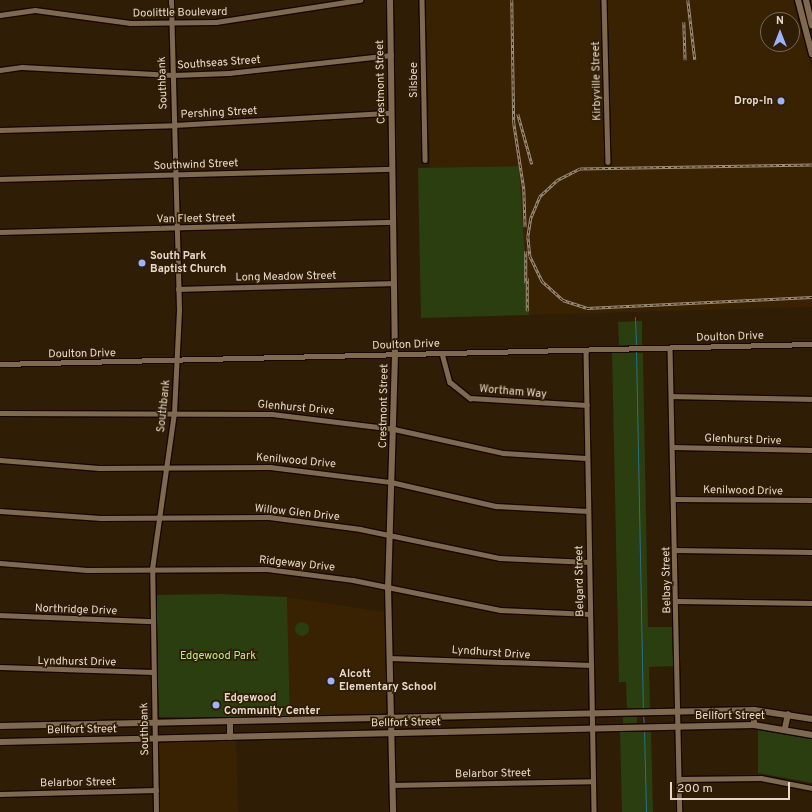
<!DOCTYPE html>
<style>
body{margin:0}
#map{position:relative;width:812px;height:812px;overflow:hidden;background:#301d05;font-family:Overpass,sans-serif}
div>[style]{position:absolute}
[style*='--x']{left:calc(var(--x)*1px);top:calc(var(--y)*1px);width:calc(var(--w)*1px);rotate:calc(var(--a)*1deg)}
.built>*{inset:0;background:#392202}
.green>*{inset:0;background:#2a3e0f}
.round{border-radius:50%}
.stream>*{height:1px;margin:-0.5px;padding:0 0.5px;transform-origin:0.5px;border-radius:0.5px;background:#2d6f87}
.roads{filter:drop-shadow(1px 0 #170700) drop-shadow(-1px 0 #170700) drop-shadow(0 1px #170700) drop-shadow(0 -1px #170700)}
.street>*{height:4.5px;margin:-2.25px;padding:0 2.25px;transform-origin:2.25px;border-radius:2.25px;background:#7f6950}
.secondary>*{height:6px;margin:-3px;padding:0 3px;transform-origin:3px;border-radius:3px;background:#7f6950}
.rail>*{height:2.5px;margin-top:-1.25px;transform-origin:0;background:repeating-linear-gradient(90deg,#301d05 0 3px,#9c8d7b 0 6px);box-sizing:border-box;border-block:1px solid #9c8d7b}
.dots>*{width:11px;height:11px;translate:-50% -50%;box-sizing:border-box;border:2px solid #301d05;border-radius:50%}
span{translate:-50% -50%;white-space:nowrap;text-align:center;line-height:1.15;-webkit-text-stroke:3.5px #301d05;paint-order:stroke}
.street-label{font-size:11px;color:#e6d9cb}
.poi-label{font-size:11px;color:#e6d9cb;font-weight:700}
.right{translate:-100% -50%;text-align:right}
.left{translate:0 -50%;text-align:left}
.park-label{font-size:11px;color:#b8ed77}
.north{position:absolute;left:760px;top:12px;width:40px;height:40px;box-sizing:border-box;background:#301d05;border:1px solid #796854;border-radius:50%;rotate:0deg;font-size:11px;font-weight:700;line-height:16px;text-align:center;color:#e6d9cb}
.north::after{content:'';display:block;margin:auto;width:14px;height:18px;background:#9cb4fd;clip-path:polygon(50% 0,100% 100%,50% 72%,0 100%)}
.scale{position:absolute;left:670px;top:782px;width:120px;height:18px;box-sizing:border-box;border:2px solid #e6d9cb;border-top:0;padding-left:5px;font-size:12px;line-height:14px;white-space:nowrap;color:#e6d9cb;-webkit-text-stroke:3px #301d05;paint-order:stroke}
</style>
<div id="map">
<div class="built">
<i style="clip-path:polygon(evenodd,426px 0,793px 0,812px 70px,812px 307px,529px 315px,519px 166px,430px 168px,426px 0,768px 20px,792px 20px,792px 44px,768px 44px,768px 20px)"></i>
<i style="clip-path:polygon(287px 597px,384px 612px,387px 711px,383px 716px,290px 718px)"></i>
<i style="clip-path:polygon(236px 740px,238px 812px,160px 812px,158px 742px)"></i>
</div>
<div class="green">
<i style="clip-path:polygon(519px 166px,529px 315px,421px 318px,418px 168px)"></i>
<i style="clip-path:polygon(642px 321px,642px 345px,619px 345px,618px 322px)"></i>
<i style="clip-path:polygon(612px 353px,643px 353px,648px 627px,674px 627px,675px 666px,649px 667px,650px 709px,627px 709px,626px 682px,619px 682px)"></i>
<i style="clip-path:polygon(219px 594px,287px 597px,290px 718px,157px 717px,155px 595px)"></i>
<i class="round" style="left:295px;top:622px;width:14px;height:14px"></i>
<i style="clip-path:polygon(623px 715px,637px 715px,637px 725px,623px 726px)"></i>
<i style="clip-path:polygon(758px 730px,812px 739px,812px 783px,758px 773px)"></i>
<i style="clip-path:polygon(651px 731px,653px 812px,622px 812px,620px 732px)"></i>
</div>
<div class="stream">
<i style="--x:635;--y:317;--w:29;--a:88"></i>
<i style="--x:636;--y:349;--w:361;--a:88.9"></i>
<i style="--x:643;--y:715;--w:9;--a:84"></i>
<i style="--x:644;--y:729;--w:83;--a:88.6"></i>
</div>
<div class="roads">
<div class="street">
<i style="--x:422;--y:0;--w:160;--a:88.9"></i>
<i style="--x:604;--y:0;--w:162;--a:88.6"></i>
<i style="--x:0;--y:15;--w:35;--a:-8"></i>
<i style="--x:35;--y:10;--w:96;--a:7.8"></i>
<i style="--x:130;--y:23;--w:86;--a:-0.7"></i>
<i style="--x:216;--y:22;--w:146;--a:-8.7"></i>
<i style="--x:0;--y:70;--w:22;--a:-8"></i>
<i style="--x:22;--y:67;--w:151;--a:3"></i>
<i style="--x:173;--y:75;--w:56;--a:-2"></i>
<i style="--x:229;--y:73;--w:163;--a:-6.3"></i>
<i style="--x:0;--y:130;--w:174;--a:-1.6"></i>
<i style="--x:174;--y:125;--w:217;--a:-3.2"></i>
<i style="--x:0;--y:179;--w:392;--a:-1.5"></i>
<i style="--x:0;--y:232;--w:393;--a:-1.5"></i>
<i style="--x:178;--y:289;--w:216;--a:-1.6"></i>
<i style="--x:670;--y:348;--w:464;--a:88.8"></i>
<i style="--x:586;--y:350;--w:462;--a:89"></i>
<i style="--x:442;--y:353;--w:30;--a:75"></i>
<i style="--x:450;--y:382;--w:26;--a:39"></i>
<i style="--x:470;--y:398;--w:117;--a:3.4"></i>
<i style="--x:0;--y:364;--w:812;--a:-1.41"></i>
<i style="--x:671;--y:396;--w:141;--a:1.2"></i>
<i style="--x:0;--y:413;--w:272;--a:0.2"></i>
<i style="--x:272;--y:414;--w:123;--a:7"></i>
<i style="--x:394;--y:429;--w:112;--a:12.4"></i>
<i style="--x:503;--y:453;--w:83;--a:3.4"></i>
<i style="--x:673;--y:447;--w:139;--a:1.2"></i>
<i style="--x:0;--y:460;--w:99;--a:4.6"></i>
<i style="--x:99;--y:468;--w:171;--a:-0.3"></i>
<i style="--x:270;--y:467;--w:122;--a:7.1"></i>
<i style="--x:391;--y:482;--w:108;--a:12.9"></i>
<i style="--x:496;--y:506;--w:92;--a:3.1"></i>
<i style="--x:674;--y:499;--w:138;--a:0.4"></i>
<i style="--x:0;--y:511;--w:101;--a:4"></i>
<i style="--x:101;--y:518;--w:168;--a:-0.3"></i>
<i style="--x:269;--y:517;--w:92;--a:7.5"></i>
<i style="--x:360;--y:529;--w:143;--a:11.7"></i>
<i style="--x:500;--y:558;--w:89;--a:2.6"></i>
<i style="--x:675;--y:550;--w:137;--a:0.8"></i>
<i style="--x:0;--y:563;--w:87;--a:4.6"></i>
<i style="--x:87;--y:570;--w:180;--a:-0.3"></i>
<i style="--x:267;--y:569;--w:87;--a:7.3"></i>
<i style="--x:353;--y:580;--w:150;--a:11.5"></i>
<i style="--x:500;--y:610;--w:90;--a:2.5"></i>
<i style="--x:677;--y:601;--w:135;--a:0.8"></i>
<i style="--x:0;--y:615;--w:151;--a:2.3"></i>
<i style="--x:389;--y:658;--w:202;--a:2"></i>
<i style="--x:0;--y:667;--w:153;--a:1.9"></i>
<i style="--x:679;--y:779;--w:82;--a:-0.7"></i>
<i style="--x:761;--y:778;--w:52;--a:11.1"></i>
<i style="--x:392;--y:785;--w:201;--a:-1.1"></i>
<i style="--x:0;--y:794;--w:156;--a:-1.5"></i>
<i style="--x:156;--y:812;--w:243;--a:-90.9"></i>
<i style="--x:152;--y:569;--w:158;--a:-82"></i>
<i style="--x:174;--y:413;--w:104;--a:-87.2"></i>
<i style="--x:179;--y:309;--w:309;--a:-91.5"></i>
</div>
<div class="secondary">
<i style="--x:390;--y:0;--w:355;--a:89.2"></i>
<i style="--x:395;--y:355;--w:232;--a:91.7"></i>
<i style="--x:388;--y:587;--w:225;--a:88.7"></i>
<i style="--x:798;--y:0;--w:56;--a:75.5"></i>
<i style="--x:806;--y:0;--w:26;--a:77"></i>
<i style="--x:230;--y:721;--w:16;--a:90"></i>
<i style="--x:754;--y:725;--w:15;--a:-90"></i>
<i style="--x:0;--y:726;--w:754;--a:-1.22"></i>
<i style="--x:754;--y:710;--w:59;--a:8.8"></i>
<i style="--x:785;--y:728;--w:14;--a:-78"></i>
<i style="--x:0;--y:742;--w:754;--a:-1.29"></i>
<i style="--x:754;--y:725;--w:59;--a:9.8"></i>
</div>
</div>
<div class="rail">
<i style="--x:512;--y:0;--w:123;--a:89.1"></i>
<i style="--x:514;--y:123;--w:67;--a:81.4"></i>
<i style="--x:524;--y:189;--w:38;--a:88"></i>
<i style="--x:688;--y:0;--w:60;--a:83.3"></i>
<i style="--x:684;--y:22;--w:38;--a:88"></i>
<i style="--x:518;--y:114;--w:52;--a:74.4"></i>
<i style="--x:812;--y:165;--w:232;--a:179"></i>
<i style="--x:580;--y:169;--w:25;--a:153"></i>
<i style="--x:558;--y:180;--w:25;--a:137"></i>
<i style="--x:540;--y:197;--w:23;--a:113"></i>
<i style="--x:531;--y:218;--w:18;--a:99"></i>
<i style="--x:528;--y:236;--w:20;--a:84"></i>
<i style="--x:530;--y:256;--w:28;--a:64"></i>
<i style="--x:542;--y:281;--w:28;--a:42"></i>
<i style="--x:563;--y:300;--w:25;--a:18"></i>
<i style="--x:587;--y:308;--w:225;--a:-2.8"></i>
<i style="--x:526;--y:251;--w:32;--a:90"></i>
<i style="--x:527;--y:311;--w:33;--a:-90"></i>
</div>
<div class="dots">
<i style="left:781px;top:101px;background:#9cb4fd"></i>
<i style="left:142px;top:263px;background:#9cb4fd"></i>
<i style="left:331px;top:681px;background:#9cb4fd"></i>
<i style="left:216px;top:705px;background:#9cb4fd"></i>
</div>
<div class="street-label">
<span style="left:180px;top:13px;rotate:-1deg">Doolittle Boulevard</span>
<span style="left:219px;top:63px;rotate:-4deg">Southseas Street</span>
<span style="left:414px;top:80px;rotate:-90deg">Silsbee</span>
<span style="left:597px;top:81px;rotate:-91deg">Kirbyville Street</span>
<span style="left:381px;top:82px;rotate:-91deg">Crestmont Street</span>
<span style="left:163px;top:83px;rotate:-92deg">Southbank</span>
<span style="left:219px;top:113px;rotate:-3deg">Pershing Street</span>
<span style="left:196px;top:165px;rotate:-2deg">Southwind Street</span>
<span style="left:196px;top:219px;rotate:-1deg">Van Fleet Street</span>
<span style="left:286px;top:277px;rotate:-1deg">Long Meadow Street</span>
<span style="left:730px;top:337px;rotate:-2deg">Doulton Drive</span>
<span style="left:406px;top:345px;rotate:-2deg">Doulton Drive</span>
<span style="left:82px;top:354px;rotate:-1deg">Doulton Drive</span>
<span style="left:513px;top:392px;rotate:5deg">Wortham Way</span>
<span style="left:164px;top:406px;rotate:-84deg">Southbank</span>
<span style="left:384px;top:406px;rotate:-89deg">Crestmont Street</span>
<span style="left:296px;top:408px;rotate:5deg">Glenhurst Drive</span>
<span style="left:743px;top:440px;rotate:2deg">Glenhurst Drive</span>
<span style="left:296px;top:461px;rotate:5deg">Kenilwood Drive</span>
<span style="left:743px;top:491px;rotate:1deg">Kenilwood Drive</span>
<span style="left:297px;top:513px;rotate:6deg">Willow Glen Drive</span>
<span style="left:297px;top:564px;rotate:6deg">Ridgeway Drive</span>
<span style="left:667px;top:580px;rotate:-91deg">Belbay Street</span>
<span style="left:580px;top:581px;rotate:-91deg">Belgard Street</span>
<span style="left:76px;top:610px;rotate:2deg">Northridge Drive</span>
<span style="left:491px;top:653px;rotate:4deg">Lyndhurst Drive</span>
<span style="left:77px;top:662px;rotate:1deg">Lyndhurst Drive</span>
<span style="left:730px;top:716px">Bellfort Street</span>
<span style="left:406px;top:723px;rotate:-1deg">Bellfort Street</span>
<span style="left:145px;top:729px;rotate:-91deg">Southbank</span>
<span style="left:82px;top:730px;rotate:-1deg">Bellfort Street</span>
<span style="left:493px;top:774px;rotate:-1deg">Belarbor Street</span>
<span style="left:78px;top:783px;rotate:-1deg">Belarbor Street</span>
</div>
<div class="poi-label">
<span class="right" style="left:773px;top:101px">Drop-In</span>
<span class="left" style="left:150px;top:263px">South Park<br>Baptist Church</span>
<span class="left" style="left:339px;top:681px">Alcott<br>Elementary School</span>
<span class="left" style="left:224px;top:705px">Edgewood<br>Community Center</span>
</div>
<div class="park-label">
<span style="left:218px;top:656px">Edgewood Park</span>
</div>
<div class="north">N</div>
<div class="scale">200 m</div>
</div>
